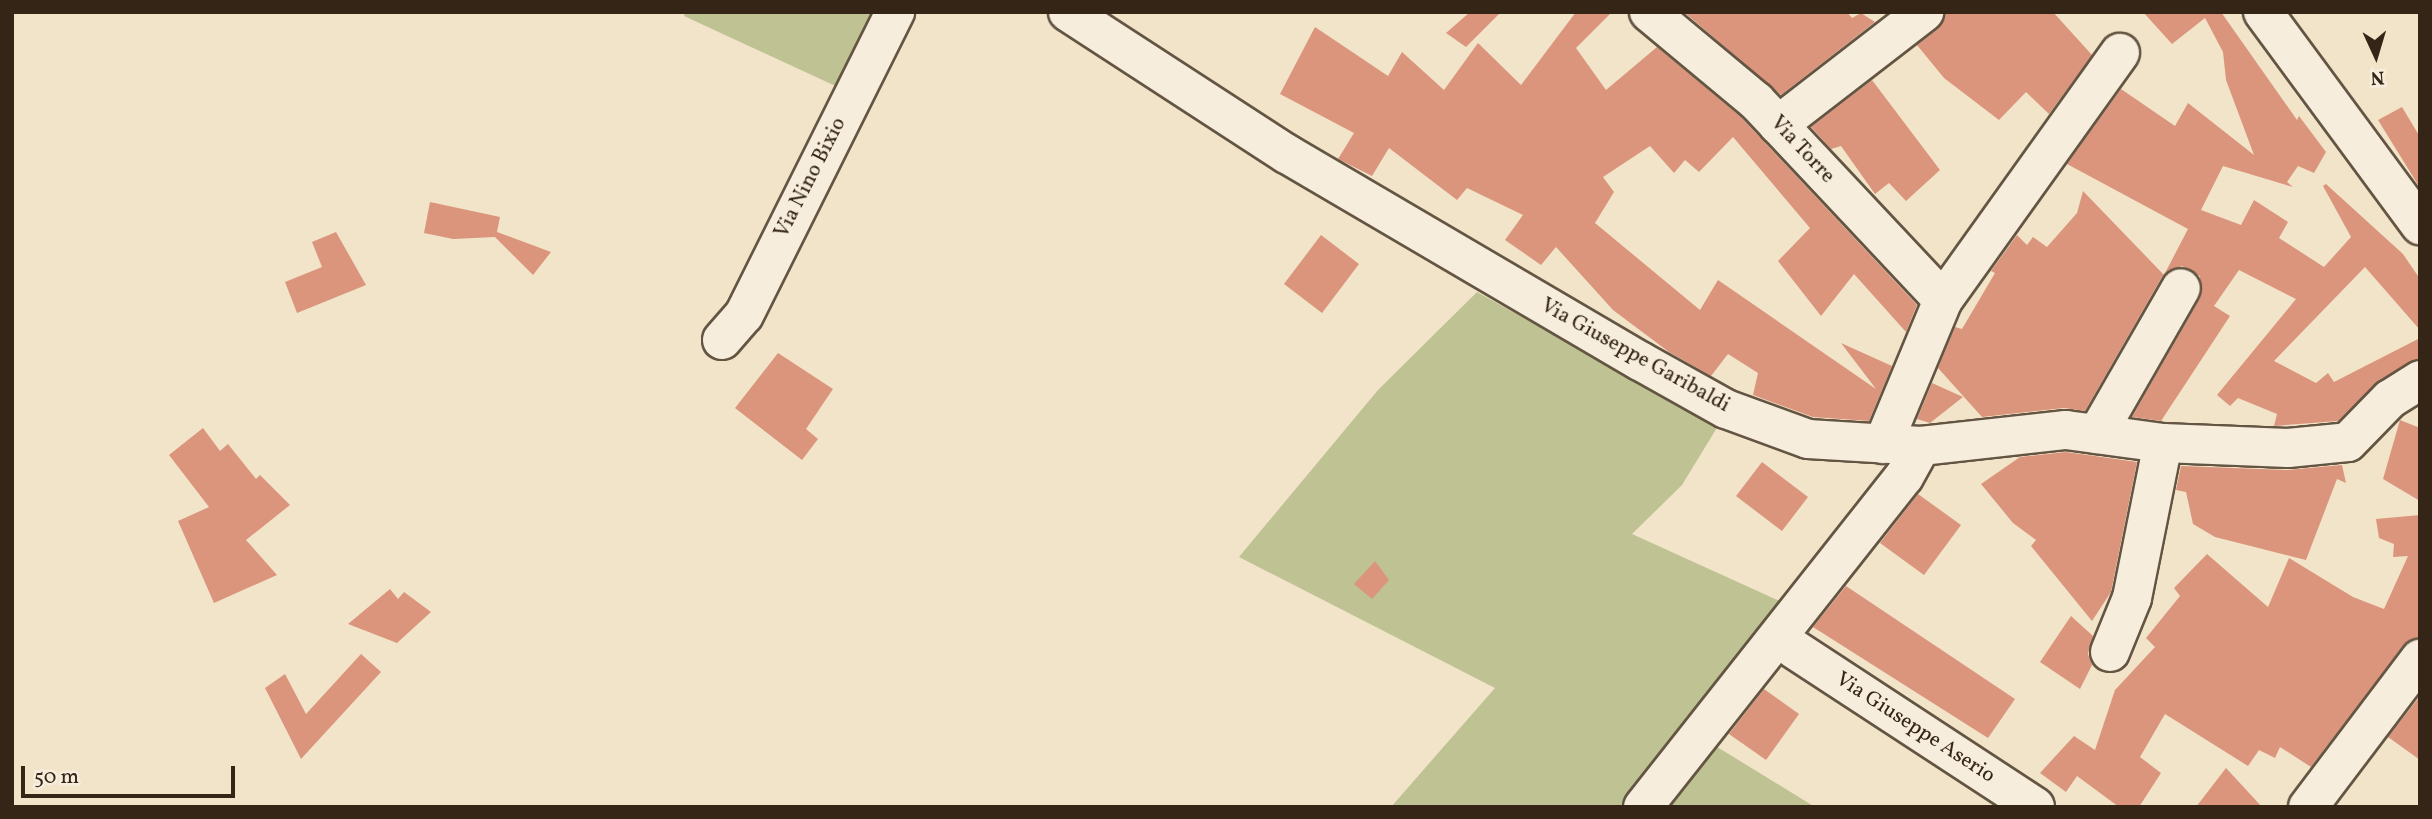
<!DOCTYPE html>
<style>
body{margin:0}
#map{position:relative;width:2432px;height:819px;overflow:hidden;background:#f1e4c9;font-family:Vollkorn,serif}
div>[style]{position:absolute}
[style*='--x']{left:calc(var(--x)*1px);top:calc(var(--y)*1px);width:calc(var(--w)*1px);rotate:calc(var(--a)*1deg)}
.green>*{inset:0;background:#bfc293}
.building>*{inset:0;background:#db957d}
.roads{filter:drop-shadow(2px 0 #645543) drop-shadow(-2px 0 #645543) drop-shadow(0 2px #645543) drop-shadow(0 -2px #645543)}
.minor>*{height:38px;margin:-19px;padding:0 19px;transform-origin:19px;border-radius:19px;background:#f6eddc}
span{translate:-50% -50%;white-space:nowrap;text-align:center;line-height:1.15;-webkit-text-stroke:7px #f6eddc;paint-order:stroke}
.street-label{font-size:21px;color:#352516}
.frame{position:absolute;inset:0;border:14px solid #352516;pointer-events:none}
.north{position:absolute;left:2341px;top:21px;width:70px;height:70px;-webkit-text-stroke:5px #f6eddc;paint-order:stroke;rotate:176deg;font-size:19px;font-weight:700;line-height:28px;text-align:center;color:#352516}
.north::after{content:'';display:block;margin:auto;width:24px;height:32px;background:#352516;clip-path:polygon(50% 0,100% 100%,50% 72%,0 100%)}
.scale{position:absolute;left:21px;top:766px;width:214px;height:32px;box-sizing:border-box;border:4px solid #352516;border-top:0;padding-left:9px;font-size:21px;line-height:24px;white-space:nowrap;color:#352516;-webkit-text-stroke:5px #f6eddc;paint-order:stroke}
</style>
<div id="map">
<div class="green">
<i style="clip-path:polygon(685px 12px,886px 12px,842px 89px,684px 16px)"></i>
<i style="clip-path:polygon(1477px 292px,1718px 426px,1682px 485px,1632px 534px,1788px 605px,1631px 807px,1391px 807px,1495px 688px,1239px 557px,1378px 390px)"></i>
<i style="clip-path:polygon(1709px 742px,1815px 807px,1657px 807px)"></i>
</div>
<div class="building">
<i style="clip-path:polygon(1470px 12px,1501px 12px,1466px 47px,1446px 33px)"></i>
<i style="clip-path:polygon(1576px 12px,1612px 12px,1576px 48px,1606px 90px,1657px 47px,1741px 117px,1917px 305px,1906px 332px,1854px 274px,1821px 316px,1778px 261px,1810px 228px,1733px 137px,1699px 172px,1685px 160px,1674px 173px,1650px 146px,1603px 177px,1614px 192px,1595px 223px,1700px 310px,1718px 280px,1876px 389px,1841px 343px,1892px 366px,1869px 421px,1813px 417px,1753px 395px,1758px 373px,1728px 354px,1711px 376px,1669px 352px,1613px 310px,1556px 247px,1541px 265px,1505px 240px,1523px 215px,1467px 188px,1457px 200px,1389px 148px,1372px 176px,1338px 159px,1354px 133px,1280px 94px,1315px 27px,1388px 76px,1402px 52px,1444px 90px,1478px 43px,1521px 85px)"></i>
<i style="clip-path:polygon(1684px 12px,1847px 12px,1852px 18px,1861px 13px,1875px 22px,1781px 95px)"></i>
<i style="clip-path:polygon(1945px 12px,2053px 12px,2092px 55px,2049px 114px,2026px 92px,1999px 120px,1944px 78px,1917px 45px,1938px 29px)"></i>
<i style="clip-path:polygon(2143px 12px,2221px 12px,2297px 120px,2299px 116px,2326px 152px,2314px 173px,2298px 166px,2287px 182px,2293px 187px,2223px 166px,2201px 210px,2241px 225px,2254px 200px,2288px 222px,2279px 238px,2324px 267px,2351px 237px,2323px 186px,2326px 184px,2403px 254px,2420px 279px,2420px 330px,2365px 267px,2274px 361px,2316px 383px,2328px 373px,2334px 382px,2420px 338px,2420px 358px,2378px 381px,2338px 421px,2274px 426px,2277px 414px,2238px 398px,2230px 406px,2217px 395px,2296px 299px,2239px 270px,2214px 306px,2230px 316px,2161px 421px,2132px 417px,2200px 298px,2200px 276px,2182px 266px,2162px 277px,2085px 411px,2064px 408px,1982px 417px,1938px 368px,1955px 327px,1962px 329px,1995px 273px,1991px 271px,2017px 235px,2027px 245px,2033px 237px,2047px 247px,2077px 213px,2083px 191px,2164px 275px,2188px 229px,2067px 164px,2121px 89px,2175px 126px,2188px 103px,2254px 155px,2226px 80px,2223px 52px,2205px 18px,2172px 44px)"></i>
<i style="clip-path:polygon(1872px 80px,1940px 170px,1906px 201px,1889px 183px,1875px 194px,1841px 146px,1831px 149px,1811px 127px)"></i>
<i style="clip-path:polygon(2402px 107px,2420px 137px,2420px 188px,2378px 120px)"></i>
<i style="clip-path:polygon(430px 202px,500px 217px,497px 232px,551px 252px,533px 275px,495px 237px,453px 239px,424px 233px)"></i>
<i style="clip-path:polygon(336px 232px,366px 285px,297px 313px,285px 282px,322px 267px,312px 242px)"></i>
<i style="clip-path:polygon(1321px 235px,1359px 264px,1322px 313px,1284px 284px)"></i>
<i style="clip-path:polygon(778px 353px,833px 389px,806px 429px,818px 439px,802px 460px,735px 408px)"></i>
<i style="clip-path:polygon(1932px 383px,1963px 397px,1930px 423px,1917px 419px)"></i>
<i style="clip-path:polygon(2400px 420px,2420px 428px,2420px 501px,2383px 479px)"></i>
<i style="clip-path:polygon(203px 428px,220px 451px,228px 444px,256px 479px,260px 475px,290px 505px,246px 540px,277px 575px,214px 603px,178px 521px,209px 507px,169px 455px)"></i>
<i style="clip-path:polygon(2066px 452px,2137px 462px,2111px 592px,2092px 621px,2031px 546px,2036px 540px,2013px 523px,1981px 484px,2020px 457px)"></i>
<i style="clip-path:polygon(1762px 462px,1808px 497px,1782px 531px,1736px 496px)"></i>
<i style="clip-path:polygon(2342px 465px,2346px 483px,2337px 479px,2306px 560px,2215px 537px,2193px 524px,2186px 492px,2176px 490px,2181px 466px,2287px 470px)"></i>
<i style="clip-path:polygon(1918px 494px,1961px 525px,1924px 575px,1880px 543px)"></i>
<i style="clip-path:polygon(2420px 515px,2420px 638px,2403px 646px,2311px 767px,2280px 747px,2275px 758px,2259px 750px,2248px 766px,2165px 714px,2140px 757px,2161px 773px,2139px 807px,2119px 807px,2077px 776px,2066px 792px,2040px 773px,2074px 736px,2095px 750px,2115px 690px,2155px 647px,2146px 638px,2180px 596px,2174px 588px,2207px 554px,2268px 607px,2289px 558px,2353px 597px,2384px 609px,2408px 556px,2393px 557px,2394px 544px,2379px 538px,2376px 519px)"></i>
<i style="clip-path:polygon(1375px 561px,1389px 580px,1372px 599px,1354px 584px)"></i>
<i style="clip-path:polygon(1846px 586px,2015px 699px,1988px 738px,1813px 627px)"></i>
<i style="clip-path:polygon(390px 589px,398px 599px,404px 592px,431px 612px,397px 643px,348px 624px)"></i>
<i style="clip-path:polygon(2071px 616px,2093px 636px,2088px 654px,2092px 665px,2080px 689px,2040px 662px)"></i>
<i style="clip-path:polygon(361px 654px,381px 672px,301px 759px,265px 688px,285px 674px,306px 714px)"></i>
<i style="clip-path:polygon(1764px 689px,1799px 714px,1766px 760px,1729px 734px)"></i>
<i style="clip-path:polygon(2420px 696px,2420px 760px,2388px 737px)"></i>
<i style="clip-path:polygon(2226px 768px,2262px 807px,2196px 807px)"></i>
</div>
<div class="roads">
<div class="minor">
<i style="--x:1068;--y:12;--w:261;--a:33"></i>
<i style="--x:1287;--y:154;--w:409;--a:30.4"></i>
<i style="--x:1640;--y:361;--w:98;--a:29.2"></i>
<i style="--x:1726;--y:409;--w:87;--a:20.1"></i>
<i style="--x:1808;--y:439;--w:113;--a:3.5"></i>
<i style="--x:1921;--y:446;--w:146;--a:-6.3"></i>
<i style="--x:2066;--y:430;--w:98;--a:7.6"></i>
<i style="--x:2163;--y:443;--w:125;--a:2.3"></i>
<i style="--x:2288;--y:448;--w:60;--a:-5.7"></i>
<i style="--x:2348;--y:442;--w:60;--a:-45.7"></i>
<i style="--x:2390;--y:399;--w:36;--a:-32"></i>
<i style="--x:1649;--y:12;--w:139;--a:39.8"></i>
<i style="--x:1756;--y:101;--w:273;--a:46.8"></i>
<i style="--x:2263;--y:12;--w:265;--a:53.6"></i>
<i style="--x:1778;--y:125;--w:185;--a:-37.7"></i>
<i style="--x:722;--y:340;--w:33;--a:-49"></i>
<i style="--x:744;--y:315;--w:339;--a:-63.5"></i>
<i style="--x:2097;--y:434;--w:168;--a:-60.1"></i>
<i style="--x:1883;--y:444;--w:156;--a:-67.4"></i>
<i style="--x:1943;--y:300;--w:304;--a:-54.4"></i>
<i style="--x:1794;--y:649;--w:288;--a:33.2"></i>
<i style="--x:2110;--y:652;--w:58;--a:-67.8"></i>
<i style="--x:2132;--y:598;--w:158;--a:-78.7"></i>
<i style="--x:1643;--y:807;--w:421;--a:-51.7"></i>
<i style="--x:1904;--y:477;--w:35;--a:-61"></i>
<i style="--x:2308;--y:807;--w:186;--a:-52.9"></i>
</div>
</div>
<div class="street-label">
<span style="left:1802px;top:150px;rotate:47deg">Via Torre</span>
<span style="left:811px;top:178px;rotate:-63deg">Via Nino Bixio</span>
<span style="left:1635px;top:356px;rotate:29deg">Via Giuseppe Garibaldi</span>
<span style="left:1915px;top:728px;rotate:33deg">Via Giuseppe Aserio</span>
</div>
<div class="frame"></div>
<div class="north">N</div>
<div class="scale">50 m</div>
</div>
